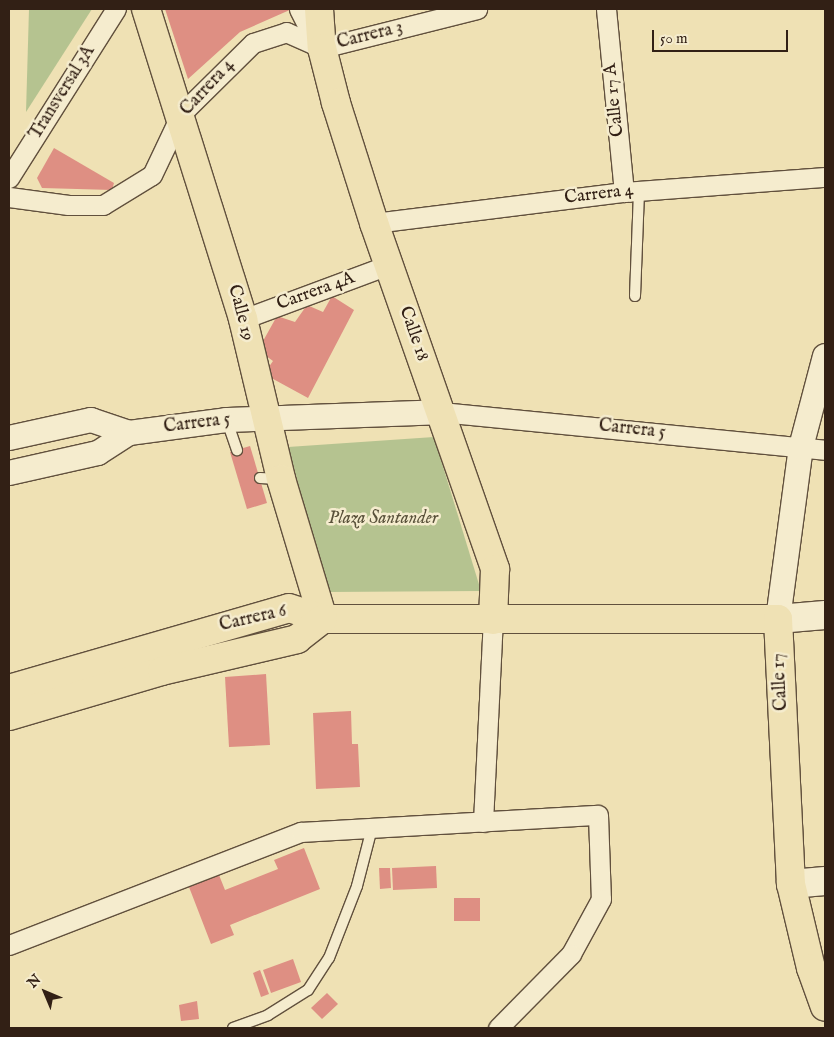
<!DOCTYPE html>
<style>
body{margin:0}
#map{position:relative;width:834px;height:1037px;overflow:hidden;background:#efe1b4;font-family:"IM FELL English",serif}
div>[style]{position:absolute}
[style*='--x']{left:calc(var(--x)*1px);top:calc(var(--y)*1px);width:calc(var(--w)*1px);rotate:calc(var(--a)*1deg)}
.green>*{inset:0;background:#b5c390}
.building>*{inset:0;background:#de8f83}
.roads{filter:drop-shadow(1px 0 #61503d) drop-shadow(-1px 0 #61503d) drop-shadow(0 1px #61503d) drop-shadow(0 -1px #61503d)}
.service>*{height:10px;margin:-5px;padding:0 5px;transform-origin:5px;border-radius:5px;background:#f5ecce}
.minor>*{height:19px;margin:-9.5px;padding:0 9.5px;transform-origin:9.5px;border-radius:9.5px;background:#f5ecce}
.tertiary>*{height:24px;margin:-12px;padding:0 12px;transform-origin:12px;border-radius:12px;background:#f5ecce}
.secondary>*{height:28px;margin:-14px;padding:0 14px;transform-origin:14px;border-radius:14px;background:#f5ecce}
.primary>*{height:28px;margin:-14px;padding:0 14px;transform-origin:14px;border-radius:14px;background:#efe1b4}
span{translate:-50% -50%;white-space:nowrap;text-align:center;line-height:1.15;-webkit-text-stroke:5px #f5ecce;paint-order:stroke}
.street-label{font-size:18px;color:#322015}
.park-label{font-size:18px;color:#59513a;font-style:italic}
.frame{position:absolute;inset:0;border:10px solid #322015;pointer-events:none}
.north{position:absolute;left:20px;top:967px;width:50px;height:50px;-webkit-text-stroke:4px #f5ecce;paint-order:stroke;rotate:315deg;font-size:14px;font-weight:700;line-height:20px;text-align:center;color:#322015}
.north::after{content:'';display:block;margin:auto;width:18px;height:22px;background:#322015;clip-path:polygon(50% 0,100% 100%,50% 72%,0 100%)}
.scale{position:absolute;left:652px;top:30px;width:136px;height:22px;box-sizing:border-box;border:2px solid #322015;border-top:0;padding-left:6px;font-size:15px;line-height:18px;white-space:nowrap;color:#322015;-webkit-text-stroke:4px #f5ecce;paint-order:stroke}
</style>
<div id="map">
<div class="green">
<i style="clip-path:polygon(29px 9px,92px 9px,26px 112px)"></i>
<i style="clip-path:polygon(434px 437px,481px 591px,328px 592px,288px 447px)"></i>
</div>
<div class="building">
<i style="clip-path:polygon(165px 9px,292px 9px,240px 32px,188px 79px)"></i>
<i style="clip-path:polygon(54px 148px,114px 183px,112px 190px,42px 188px,37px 178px)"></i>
<i style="clip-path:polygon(332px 296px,354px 310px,308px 398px,264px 374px,273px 361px,258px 350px,277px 316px,295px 322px,307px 305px,323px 312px)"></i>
<i style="clip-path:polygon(250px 446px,267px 503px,247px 509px,230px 452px)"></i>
<i style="clip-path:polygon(266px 674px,270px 745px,229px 747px,225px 677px)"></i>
<i style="clip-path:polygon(351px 711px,352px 744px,358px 744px,360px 787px,316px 789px,313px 713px)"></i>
<i style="clip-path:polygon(304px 848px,320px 889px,230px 925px,234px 935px,211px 944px,189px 887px,219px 875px,225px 890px,278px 869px,274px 860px)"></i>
<i style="clip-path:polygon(436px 866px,437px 888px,393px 890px,392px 868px)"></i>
<i style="clip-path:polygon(379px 868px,390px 868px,391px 888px,380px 889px)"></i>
<i style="clip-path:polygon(454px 898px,480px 898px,480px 921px,454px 921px)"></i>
<i style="clip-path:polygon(293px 959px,301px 982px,271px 993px,263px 970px)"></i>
<i style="clip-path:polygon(260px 970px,269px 994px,261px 997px,253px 973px)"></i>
<i style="clip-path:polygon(327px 993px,338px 1004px,322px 1019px,311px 1008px)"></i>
<i style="clip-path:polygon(197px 1001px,199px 1019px,181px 1021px,179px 1005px)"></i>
</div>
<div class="roads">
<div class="service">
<i style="--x:635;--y:296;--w:106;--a:-87.8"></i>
<i style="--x:227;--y:421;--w:31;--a:71"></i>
<i style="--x:260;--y:478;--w:19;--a:3"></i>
<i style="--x:233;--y:1028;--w:37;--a:-20"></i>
<i style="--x:268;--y:1015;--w:47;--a:-32"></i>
<i style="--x:308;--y:990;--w:38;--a:-57"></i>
<i style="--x:329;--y:958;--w:77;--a:-68.7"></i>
<i style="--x:357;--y:886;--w:60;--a:-75.5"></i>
</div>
<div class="minor">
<i style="--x:606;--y:9;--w:184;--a:84.4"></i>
<i style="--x:9;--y:178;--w:200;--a:-57.7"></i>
<i style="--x:9;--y:197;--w:60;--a:7.7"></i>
<i style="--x:68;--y:205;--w:35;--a:0"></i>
<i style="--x:103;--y:205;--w:57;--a:-31.5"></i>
<i style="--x:152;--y:175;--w:68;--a:-64.6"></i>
<i style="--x:181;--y:114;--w:101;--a:-44.6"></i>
<i style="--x:253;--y:43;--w:35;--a:-18"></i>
<i style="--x:286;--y:32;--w:39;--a:24"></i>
<i style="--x:322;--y:48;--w:160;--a:-14.1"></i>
<i style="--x:374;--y:223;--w:252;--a:-7.1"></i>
<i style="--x:624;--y:192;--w:202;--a:-4.3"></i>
<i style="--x:243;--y:319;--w:155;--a:-20.4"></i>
<i style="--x:440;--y:412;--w:387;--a:5.6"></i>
<i style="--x:483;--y:822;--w:202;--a:-87.2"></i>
<i style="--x:9;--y:945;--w:313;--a:-21.2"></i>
<i style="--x:301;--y:832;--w:297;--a:-3.3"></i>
<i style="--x:598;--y:815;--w:84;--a:88"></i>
<i style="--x:601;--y:899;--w:63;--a:118.6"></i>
<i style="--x:571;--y:954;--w:104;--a:134.6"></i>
</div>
<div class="tertiary">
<i style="--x:302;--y:9;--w:39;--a:63"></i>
<i style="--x:9;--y:438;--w:84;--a:-12.4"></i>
<i style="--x:91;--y:420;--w:40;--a:18.9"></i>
<i style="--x:9;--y:473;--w:91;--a:-12.7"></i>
<i style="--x:98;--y:453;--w:37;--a:-33"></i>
<i style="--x:129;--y:433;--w:98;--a:-7.6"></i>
<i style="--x:226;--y:420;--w:214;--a:-2.1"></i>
<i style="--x:778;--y:619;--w:174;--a:-82.4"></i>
<i style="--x:801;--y:447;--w:94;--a:-75.2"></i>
</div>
<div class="secondary">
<i style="--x:778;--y:619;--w:47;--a:-4.9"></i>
<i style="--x:791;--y:884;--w:34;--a:-5"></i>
</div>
<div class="primary">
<i style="--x:146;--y:9;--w:325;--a:72.6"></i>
<i style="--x:243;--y:319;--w:164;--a:76.6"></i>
<i style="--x:281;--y:479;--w:146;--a:73.3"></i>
<i style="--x:319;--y:9;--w:39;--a:86"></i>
<i style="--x:322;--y:48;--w:57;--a:75.7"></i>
<i style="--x:336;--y:103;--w:126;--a:72.4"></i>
<i style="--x:374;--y:223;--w:367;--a:70.7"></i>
<i style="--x:495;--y:569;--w:51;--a:92.2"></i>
<i style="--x:9;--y:689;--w:291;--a:-16.1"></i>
<i style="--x:289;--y:608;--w:36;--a:18"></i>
<i style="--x:323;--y:619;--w:455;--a:0"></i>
<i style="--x:778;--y:619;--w:265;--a:87.2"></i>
<i style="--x:791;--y:884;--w:86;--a:76.6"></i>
<i style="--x:811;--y:968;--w:41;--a:70.3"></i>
<i style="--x:9;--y:716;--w:159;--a:-16.4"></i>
<i style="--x:162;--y:671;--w:139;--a:-13.3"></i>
<i style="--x:297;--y:639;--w:33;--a:-38"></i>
</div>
</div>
<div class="street-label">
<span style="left:370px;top:36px;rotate:-14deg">Carrera 3</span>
<span style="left:208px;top:88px;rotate:-47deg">Carrera 4</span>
<span style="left:63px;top:93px;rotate:-58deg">Transversal 3A</span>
<span style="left:615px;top:100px;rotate:-96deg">Calle 17 A</span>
<span style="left:599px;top:195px;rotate:-7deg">Carrera 4</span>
<span style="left:316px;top:292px;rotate:-20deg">Carrera 4A</span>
<span style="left:240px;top:313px;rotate:75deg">Calle 19</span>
<span style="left:413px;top:334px;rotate:71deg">Calle 18</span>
<span style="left:197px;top:424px;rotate:-7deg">Carrera 5</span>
<span style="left:632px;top:430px;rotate:6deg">Carrera 5</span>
<span style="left:253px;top:619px;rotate:-13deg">Carrera 6</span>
<span style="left:781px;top:682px;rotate:-93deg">Calle 17</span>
</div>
<div class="park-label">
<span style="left:383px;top:519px">Plaza Santander</span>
</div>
<div class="frame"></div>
<div class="north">N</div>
<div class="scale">50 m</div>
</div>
